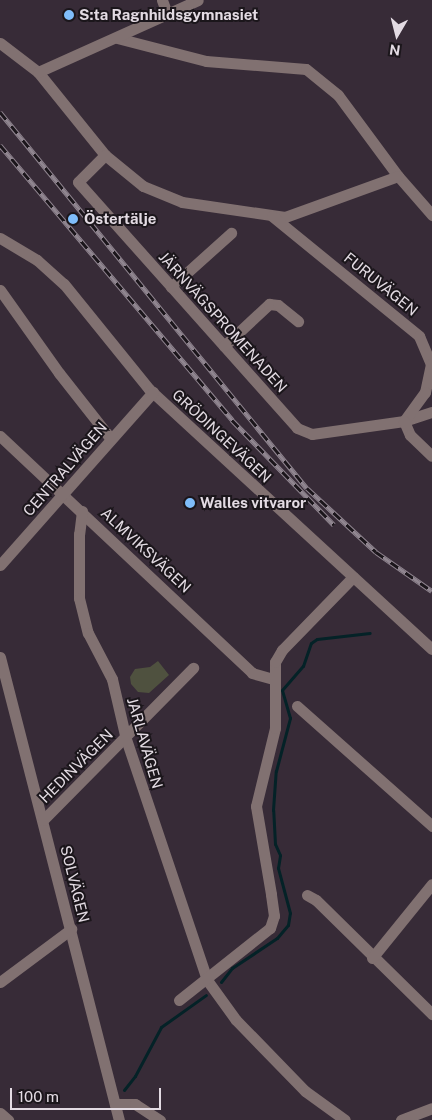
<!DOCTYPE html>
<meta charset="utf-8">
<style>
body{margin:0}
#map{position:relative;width:432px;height:1120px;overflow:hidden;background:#372b37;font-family:"Public Sans",sans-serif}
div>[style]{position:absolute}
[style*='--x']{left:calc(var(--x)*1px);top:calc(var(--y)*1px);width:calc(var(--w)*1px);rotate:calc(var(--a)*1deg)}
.green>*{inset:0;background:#4f513f}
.stream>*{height:3px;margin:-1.5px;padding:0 1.5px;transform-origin:1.5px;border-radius:1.5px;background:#042227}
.minor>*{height:11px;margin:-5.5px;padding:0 5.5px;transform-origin:5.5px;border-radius:5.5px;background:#817171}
.rail>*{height:5px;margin-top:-2.5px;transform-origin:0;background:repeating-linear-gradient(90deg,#1b161b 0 9px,#908690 0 18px);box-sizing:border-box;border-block:1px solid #908690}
.dots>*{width:14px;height:14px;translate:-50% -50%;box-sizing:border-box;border:2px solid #1b161b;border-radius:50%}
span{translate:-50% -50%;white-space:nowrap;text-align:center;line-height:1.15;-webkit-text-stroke:4px #1b161b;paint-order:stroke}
.poi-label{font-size:15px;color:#e3dbe3;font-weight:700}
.left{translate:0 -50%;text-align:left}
.street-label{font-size:15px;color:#e3dbe3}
.north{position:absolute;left:372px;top:10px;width:50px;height:50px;-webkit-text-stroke:4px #1b161b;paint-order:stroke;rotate:188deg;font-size:14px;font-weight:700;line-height:20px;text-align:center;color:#e3dbe3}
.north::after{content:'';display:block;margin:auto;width:18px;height:22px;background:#e3dbe3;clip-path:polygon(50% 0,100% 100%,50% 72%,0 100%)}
.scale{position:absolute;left:10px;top:1088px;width:151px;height:22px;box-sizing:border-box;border:2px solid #e3dbe3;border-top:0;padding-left:6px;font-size:15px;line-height:18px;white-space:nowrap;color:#e3dbe3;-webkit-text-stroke:4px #1b161b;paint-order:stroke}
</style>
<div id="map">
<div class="green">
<i style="clip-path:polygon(158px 661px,169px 675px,149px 693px,138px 692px,131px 684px,130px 677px,135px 669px,150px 667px)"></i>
</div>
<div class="stream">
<i style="--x:221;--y:982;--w:18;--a:-52"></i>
<i style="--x:232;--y:968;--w:54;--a:-33.7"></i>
<i style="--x:277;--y:938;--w:17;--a:-50"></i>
<i style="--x:288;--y:925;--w:12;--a:-81"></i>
<i style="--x:290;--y:913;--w:47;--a:-104.9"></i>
<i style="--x:278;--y:868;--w:13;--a:-81"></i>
<i style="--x:280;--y:855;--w:12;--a:-114"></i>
<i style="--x:275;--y:844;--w:34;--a:-93"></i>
<i style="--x:273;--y:810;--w:39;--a:-86"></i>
<i style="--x:276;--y:771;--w:55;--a:-75.2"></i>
<i style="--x:290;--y:718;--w:29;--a:-106"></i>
<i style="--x:282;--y:690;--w:32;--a:-49"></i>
<i style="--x:303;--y:666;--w:24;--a:-71"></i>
<i style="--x:311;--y:643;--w:7;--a:-34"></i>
<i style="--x:317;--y:639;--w:53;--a:-6.5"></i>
<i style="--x:124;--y:1090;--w:18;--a:-52"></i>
<i style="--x:135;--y:1076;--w:55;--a:-62"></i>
<i style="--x:161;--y:1027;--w:55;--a:-35.4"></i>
</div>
<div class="minor">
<i style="--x:162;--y:0;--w:15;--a:70"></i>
<i style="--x:117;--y:38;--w:92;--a:14.5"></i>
<i style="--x:206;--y:61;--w:100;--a:4.6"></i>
<i style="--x:306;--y:69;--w:41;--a:39.1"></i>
<i style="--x:338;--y:95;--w:101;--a:53.5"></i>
<i style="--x:398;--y:176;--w:52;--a:48.9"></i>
<i style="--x:0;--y:43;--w:48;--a:37.3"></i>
<i style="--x:38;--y:72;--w:107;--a:51.1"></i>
<i style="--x:105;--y:155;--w:49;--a:39.2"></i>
<i style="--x:143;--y:186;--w:42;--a:22.3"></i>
<i style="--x:182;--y:202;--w:104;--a:8.3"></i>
<i style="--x:285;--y:217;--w:120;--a:-19.9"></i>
<i style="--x:38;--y:72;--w:175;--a:-24.2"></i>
<i style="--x:105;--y:155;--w:38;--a:135"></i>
<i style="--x:78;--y:182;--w:329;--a:48.3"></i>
<i style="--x:297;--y:428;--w:16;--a:22"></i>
<i style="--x:312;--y:434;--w:93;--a:-8"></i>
<i style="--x:404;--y:421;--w:29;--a:-18"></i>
<i style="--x:272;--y:216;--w:190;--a:39.2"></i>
<i style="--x:419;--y:336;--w:30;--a:67"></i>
<i style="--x:431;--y:364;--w:29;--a:102"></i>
<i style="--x:425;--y:392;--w:36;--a:126"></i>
<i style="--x:0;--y:238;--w:43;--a:30.7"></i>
<i style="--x:37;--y:260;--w:36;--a:42"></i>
<i style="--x:64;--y:284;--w:135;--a:51"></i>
<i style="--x:149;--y:389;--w:384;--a:42.6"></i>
<i style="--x:171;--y:287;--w:81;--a:-42"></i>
<i style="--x:0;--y:290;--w:102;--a:54.6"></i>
<i style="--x:59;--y:373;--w:84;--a:51.8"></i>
<i style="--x:224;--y:346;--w:62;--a:-43"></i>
<i style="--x:269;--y:304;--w:9;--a:6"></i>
<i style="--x:278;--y:305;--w:26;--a:39"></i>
<i style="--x:404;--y:421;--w:15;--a:67"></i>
<i style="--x:410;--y:435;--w:30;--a:44"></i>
<i style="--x:0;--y:436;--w:346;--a:43.2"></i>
<i style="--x:252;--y:673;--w:22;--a:16"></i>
<i style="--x:82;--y:511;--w:23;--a:97"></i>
<i style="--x:79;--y:534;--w:64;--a:90"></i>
<i style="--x:79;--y:598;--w:36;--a:76"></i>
<i style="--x:88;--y:633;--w:52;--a:62.4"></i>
<i style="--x:112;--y:679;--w:62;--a:76.9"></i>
<i style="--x:126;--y:739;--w:254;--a:71.4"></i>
<i style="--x:207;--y:980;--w:49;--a:54.1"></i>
<i style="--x:236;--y:1020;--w:99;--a:45.8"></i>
<i style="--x:305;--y:1091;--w:49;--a:35.9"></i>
<i style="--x:0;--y:565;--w:231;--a:-48.5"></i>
<i style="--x:0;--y:657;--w:478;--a:75.6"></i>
<i style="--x:297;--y:706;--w:181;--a:41.6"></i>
<i style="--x:43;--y:820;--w:214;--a:-45.4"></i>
<i style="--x:307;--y:895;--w:10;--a:29"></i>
<i style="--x:316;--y:900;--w:163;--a:44.5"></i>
<i style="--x:372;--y:958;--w:95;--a:-51"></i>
<i style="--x:0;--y:982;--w:89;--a:-36.7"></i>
<i style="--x:179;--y:1000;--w:116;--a:-38.4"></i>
<i style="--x:270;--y:928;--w:13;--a:-72"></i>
<i style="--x:274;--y:916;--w:22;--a:-98"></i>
<i style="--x:271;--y:894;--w:89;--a:-99.7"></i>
<i style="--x:256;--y:806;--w:80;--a:-76.3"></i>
<i style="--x:275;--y:728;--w:66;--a:-90"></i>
<i style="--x:275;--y:662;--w:14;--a:-60"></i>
<i style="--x:282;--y:650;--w:102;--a:-45.8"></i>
<i style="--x:115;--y:1104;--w:20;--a:0"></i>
<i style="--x:135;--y:1104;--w:30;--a:33"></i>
<i style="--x:0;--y:1113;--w:11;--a:41"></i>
<i style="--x:401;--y:1120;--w:33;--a:-21"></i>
</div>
<div class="rail">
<i style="--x:0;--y:112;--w:485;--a:50.8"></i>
<i style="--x:307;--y:488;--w:94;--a:42.8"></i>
<i style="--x:376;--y:552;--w:68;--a:34.9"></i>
<i style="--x:0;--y:145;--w:360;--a:49.8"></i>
<i style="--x:232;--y:420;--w:146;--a:45.8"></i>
</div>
<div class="dots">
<i style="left:69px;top:15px;background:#7fbdfa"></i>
<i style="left:73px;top:219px;background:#7fbdfa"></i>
<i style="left:190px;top:503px;background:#7fbdfa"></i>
</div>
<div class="poi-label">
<span class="left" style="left:79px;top:15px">S:ta Ragnhildsgymnasiet</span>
<span class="left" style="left:84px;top:219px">Östertälje</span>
<span class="left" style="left:200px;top:503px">Walles vitvaror</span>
</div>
<div class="street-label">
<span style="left:381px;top:284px;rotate:39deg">FURUVÄGEN</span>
<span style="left:223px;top:322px;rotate:48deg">JÄRNVÄGSPROMENADEN</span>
<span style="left:222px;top:436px;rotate:43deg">GRÖDINGEVÄGEN</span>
<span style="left:65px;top:469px;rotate:-49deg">CENTRALVÄGEN</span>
<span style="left:146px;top:550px;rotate:43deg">ALMVIKSVÄGEN</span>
<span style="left:145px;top:743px;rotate:74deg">JARLAVÄGEN</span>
<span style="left:76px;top:766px;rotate:-45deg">HEDINVÄGEN</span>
<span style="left:75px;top:884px;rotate:76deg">SOLVÄGEN</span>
</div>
<div class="north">N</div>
<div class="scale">100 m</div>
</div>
